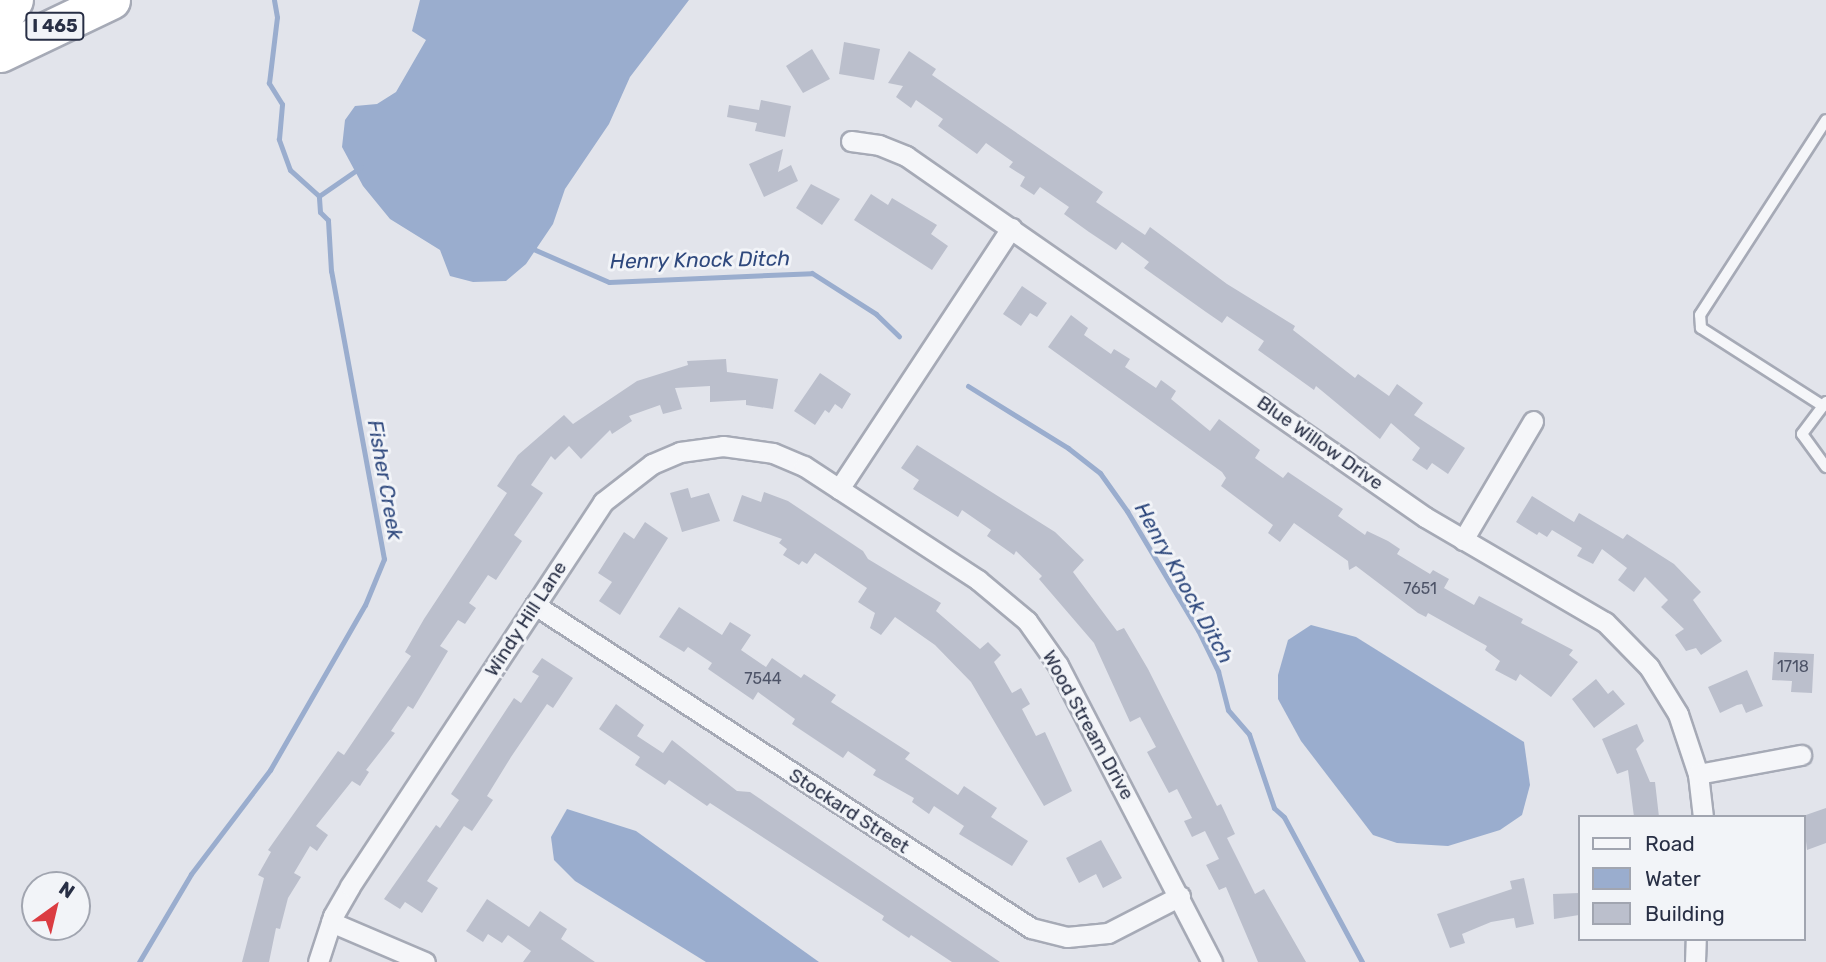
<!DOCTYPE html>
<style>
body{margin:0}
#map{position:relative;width:1826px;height:962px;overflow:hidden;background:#e2e4eb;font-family:Rubik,sans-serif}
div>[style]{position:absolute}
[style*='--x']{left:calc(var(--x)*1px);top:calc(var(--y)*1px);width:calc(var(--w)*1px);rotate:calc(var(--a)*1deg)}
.water>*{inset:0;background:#9aadce}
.stream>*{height:5px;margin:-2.5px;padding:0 2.5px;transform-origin:2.5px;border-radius:2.5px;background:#9aadce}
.building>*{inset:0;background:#bbbfcc}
.roads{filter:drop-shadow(2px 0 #a6aab6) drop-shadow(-2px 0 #a6aab6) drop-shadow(0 2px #a6aab6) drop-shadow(0 -2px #a6aab6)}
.lane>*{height:10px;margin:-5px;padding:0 5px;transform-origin:5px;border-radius:5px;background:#f5f6f9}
.street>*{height:19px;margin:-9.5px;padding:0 9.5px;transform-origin:9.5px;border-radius:9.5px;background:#f5f6f9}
.highway>*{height:37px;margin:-18.5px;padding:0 18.5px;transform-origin:18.5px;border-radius:18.5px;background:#fff}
span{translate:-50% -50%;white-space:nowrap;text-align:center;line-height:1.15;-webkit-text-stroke:6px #f2f4f8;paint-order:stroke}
.number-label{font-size:16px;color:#4d5367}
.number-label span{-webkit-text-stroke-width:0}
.shield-label span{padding:2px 5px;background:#f2f4f8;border:2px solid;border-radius:5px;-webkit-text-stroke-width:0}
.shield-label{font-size:18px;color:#282f45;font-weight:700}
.street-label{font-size:19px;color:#282f45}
.water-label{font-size:21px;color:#2e487d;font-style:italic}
.legend{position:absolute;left:1578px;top:815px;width:228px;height:126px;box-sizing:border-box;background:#f2f4f8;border:2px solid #a1a5b0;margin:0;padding:9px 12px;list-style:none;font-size:21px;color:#282f45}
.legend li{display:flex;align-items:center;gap:14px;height:35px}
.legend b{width:35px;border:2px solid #a1a5b0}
.north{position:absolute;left:21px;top:871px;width:70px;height:70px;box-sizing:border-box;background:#f2f4f8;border:2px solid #a1a5b0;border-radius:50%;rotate:34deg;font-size:19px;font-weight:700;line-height:28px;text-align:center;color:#282f45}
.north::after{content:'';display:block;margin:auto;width:24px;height:32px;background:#db3c42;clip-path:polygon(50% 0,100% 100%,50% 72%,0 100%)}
</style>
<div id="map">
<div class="water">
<i style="clip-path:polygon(420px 0,689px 0,630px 77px,609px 124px,565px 189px,553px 224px,526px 264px,506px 281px,473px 282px,450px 276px,440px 250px,390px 219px,363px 186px,342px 147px,345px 120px,355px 106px,377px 104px,396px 92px,426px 40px,412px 31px)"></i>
<i style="clip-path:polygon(1311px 625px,1356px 637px,1524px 742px,1530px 785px,1522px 815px,1500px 830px,1448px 846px,1397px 843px,1373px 835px,1301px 741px,1278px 699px,1278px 675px,1288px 640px)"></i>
<i style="clip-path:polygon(567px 809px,636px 831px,819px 962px,706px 962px,575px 881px,554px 860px,551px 837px)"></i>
</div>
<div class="stream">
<i style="--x:319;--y:196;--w:51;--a:-34.6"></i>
<i style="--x:531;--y:248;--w:85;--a:23.6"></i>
<i style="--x:609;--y:282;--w:203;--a:-2.5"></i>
<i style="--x:812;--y:273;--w:76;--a:32.6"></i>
<i style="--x:876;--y:314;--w:32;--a:44"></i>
<i style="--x:968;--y:386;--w:118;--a:31.8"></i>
<i style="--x:1068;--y:448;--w:41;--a:38"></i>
<i style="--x:1100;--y:473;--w:47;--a:54.6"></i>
<i style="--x:1127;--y:511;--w:139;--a:59.2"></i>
<i style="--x:1198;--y:630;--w:46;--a:64"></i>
<i style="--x:1218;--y:671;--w:40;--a:75.6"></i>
<i style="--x:1228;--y:710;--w:32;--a:49"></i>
<i style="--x:1249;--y:734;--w:78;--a:71.3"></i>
<i style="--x:1274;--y:808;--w:13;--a:42"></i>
<i style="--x:1284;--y:817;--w:165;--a:61.7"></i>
<i style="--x:139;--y:962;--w:102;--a:-59.4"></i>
<i style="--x:191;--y:874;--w:131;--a:-52.8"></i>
<i style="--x:270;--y:770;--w:190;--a:-60.1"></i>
<i style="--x:365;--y:605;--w:50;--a:-67.6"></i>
<i style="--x:384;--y:559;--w:293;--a:-100.4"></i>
<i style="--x:331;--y:271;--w:51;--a:-93.4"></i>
<i style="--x:328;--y:220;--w:11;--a:-135"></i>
<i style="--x:320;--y:212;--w:16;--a:-94"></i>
<i style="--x:319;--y:196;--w:39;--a:-138"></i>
<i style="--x:290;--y:170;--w:33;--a:-110"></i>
<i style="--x:279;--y:139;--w:35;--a:-85"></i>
<i style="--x:282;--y:104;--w:25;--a:-122"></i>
<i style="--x:269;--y:83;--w:66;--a:-83.1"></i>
<i style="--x:277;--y:17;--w:17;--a:-100"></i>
</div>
<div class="building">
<i style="clip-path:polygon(844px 42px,880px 49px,874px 80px,839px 74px)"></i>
<i style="clip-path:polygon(812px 49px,830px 79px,803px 93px,786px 66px)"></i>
<i style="clip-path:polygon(909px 51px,936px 69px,932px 75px,1103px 192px,1096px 202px,1145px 235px,1150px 227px,1227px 284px,1295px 326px,1293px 330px,1355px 378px,1358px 374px,1389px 396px,1397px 384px,1423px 403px,1414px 415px,1465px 448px,1448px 474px,1432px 463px,1427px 470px,1412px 460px,1420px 448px,1391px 423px,1380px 439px,1316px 386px,1314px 390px,1258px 350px,1264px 341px,1227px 316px,1222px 323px,1206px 312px,1144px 268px,1149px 262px,1122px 242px,1116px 250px,1089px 232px,1064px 214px,1069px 207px,1040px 187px,1034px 195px,1020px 186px,1025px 177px,1009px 167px,1013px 162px,986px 143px,977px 154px,938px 126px,943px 119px,916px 100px,911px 108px,896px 97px,903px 86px,888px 83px)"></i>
<i style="clip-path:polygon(761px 100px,791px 106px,785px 137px,755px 131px,757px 123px,727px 117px,729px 105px,759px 110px)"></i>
<i style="clip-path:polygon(783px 149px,778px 172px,791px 165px,798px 181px,764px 197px,749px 164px)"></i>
<i style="clip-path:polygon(811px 184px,840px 199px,822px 225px,796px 208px)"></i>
<i style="clip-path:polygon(871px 194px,888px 205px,892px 198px,937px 225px,931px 234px,948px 246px,932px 270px,854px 220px)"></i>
<i style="clip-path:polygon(1022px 286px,1047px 303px,1037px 317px,1030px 313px,1021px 326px,1003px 314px)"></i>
<i style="clip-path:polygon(1071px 315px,1088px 328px,1084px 335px,1111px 354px,1114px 349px,1130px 359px,1125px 367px,1156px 388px,1161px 380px,1176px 391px,1171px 399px,1210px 431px,1219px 419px,1260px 450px,1255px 458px,1283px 478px,1288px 472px,1343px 509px,1338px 516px,1365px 535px,1367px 531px,1388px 541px,1400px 549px,1397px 554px,1430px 574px,1433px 570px,1449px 579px,1444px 588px,1474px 605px,1479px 596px,1523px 619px,1521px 623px,1573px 650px,1569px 655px,1578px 662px,1551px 697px,1520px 674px,1516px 681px,1495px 670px,1500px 661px,1485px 650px,1487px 646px,1428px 613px,1426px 617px,1418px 613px,1356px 566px,1349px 570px,1348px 561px,1294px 523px,1280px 542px,1268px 533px,1273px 525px,1221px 486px,1226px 478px,1222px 472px,1048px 347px)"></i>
<i style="clip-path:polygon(726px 359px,727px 372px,778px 379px,773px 409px,746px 405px,746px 400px,710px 402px,710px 386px,675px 388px,682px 409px,663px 414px,660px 405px,629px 416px,632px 421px,612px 434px,610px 430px,581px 459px,569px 446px,555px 460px,551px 456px,531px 485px,543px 493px,514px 535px,522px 541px,496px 580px,488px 575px,469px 603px,476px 608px,465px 624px,458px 620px,440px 646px,448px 651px,413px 709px,408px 706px,391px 731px,395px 733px,366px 770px,369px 772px,360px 786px,352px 781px,316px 826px,328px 835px,317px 851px,310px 846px,294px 873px,301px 877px,288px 898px,280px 929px,276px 928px,269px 962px,242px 962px,264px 878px,258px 875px,271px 852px,268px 850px,338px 751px,344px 755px,411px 656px,405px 652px,424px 619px,507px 493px,497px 486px,518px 455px,564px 415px,573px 424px,637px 381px,688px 365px,687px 361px)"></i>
<i style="clip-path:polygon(820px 373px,851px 394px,842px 409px,835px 404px,829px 413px,825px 410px,815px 425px,794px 411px)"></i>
<i style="clip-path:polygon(917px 445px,1055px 532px,1084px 560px,1073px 572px,1117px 631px,1124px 628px,1148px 669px,1217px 806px,1221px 804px,1235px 834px,1227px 838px,1255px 894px,1264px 889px,1306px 962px,1258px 962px,1226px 887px,1219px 890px,1206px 865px,1219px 859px,1205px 831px,1192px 837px,1184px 821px,1192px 818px,1177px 789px,1169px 793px,1147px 752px,1156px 747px,1140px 717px,1130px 722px,1094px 643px,1039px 579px,1042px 576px,1016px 551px,1014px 555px,987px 536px,991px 530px,962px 510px,958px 517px,913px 489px,919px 480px,901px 468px)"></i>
<i style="clip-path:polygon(688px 488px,691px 498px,709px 493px,720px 521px,682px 532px,670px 493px)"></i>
<i style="clip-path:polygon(764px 492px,788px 501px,863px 551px,868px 559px,941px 603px,936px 611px,980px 649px,988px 642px,1001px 655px,994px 662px,1012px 693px,1021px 688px,1030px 704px,1022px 709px,1036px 736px,1045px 732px,1072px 791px,1044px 806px,971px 682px,935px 645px,895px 617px,881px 635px,870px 628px,875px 613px,858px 602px,867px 588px,815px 553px,807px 564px,802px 561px,799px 565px,783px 555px,787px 549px,779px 543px,782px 539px,733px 521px,742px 495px,761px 502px)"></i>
<i style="clip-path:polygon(1532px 496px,1574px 522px,1579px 513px,1623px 539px,1627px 534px,1674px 564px,1701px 592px,1693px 600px,1722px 641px,1701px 655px,1696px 648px,1686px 651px,1675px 635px,1684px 629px,1661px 607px,1668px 600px,1645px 577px,1634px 592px,1618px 580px,1627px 568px,1602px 549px,1593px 564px,1577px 556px,1582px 548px,1552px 530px,1547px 537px,1539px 532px,1537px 535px,1516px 522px)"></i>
<i style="clip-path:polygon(645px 522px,668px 538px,620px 615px,599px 601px,612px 582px,598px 573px,624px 532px,634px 539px)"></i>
<i style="clip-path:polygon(679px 607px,722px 635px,730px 622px,751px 635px,741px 650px,766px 667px,772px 658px,801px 678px,804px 674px,836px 695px,831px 702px,910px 753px,905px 759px,958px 795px,964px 786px,997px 808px,991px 817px,1028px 841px,1012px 866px,959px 834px,964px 826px,934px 806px,929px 814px,912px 802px,914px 798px,873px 775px,876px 770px,848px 751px,843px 758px,792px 724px,795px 719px,758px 692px,753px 700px,708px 669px,712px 663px,688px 647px,684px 652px,659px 637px)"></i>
<i style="clip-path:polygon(1774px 652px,1814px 654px,1812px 693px,1791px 692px,1792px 681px,1772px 680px)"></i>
<i style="clip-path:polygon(542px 658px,573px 678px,553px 708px,547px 704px,511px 757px,487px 796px,493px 800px,472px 831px,464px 826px,427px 881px,438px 888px,422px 913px,405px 902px,400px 909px,384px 899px,436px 825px,440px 828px,459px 800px,451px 794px,514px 698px,521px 703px,539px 676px,532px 672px)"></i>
<i style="clip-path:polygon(1747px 670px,1763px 706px,1746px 713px,1742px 704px,1737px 705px,1720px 713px,1708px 687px)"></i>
<i style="clip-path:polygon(1596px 679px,1608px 694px,1613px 690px,1625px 704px,1594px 728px,1572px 699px)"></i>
<i style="clip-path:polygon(616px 704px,644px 725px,637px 736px,663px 753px,672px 740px,737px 791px,750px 792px,1000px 962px,952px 962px,911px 935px,909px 938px,882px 920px,884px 916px,710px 803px,707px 806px,669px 780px,665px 785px,635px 765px,640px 757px,599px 729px)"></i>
<i style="clip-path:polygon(1637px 724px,1644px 741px,1636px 749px,1650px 782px,1655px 782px,1659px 817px,1634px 817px,1628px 770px,1617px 774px,1602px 739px)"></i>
<i style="clip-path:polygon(1826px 808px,1826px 843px,1807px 850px,1803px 816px)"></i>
<i style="clip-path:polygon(1101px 840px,1122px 878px,1103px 888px,1096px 874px,1079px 883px,1066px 858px)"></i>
<i style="clip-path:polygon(1524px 878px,1534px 924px,1516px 928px,1514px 918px,1491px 922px,1462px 934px,1465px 943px,1450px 948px,1437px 914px,1512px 889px,1510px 881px)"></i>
<i style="clip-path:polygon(1579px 893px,1579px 915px,1554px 919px,1553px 894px)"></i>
<i style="clip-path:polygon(487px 899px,529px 927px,540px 911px,567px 929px,561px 939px,595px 962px,523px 962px,531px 951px,508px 935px,502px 943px,488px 934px,483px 942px,466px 931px)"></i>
</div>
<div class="roads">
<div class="lane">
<i style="--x:1826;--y:402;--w:40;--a:127"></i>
<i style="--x:1802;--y:434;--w:41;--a:54"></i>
<i style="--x:1823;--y:406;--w:145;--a:-147.4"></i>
<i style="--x:1701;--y:328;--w:13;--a:-94"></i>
<i style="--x:1700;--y:315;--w:232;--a:-57.1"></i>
</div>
<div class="street">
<i style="--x:851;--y:141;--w:28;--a:8"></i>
<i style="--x:879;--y:145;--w:29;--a:22"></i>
<i style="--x:906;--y:156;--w:632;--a:34.82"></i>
<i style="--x:1425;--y:517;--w:208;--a:30.3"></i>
<i style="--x:1605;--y:622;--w:63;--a:45.6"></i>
<i style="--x:1649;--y:667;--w:55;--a:58.3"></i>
<i style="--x:1678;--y:714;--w:63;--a:71.6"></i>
<i style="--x:1698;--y:774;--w:43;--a:83.4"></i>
<i style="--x:839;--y:489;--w:313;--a:-56.6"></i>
<i style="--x:1463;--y:540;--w:138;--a:-59.5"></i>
<i style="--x:535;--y:605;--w:592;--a:33.07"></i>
<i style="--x:1031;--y:928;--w:37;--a:14"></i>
<i style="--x:1067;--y:937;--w:41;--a:-5.6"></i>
<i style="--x:1108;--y:933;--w:81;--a:-27.2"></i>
<i style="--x:1698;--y:774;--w:105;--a:-10.5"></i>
<i style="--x:331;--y:922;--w:102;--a:23.1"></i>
<i style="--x:318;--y:962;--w:48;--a:-71.9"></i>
<i style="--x:333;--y:916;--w:34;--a:-60"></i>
<i style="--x:350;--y:886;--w:460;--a:-56.6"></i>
<i style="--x:603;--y:502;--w:62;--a:-37.8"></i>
<i style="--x:652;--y:464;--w:30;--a:-23"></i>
<i style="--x:680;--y:452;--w:43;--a:-7.9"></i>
<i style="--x:723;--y:446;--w:50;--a:8"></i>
<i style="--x:773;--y:453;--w:34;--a:23"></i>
<i style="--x:804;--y:466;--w:208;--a:33.2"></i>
<i style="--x:978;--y:580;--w:64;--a:39.9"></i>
<i style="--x:1027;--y:621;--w:54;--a:54.8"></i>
<i style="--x:1058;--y:665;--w:335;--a:62.6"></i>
<i style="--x:1695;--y:962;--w:23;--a:-88"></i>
</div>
<div class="highway">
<i style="--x:0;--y:23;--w:27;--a:-59"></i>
<i style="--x:0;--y:53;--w:123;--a:-25.5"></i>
</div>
</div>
<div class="number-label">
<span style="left:1420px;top:589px">7651</span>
<span style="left:1793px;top:667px">1718</span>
<span style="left:763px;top:679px">7544</span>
</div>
<div class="shield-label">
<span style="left:55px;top:26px">I 465</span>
</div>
<div class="street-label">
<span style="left:1320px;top:443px;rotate:35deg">Blue Willow Drive</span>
<span style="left:526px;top:619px;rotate:-57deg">Windy Hill Lane</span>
<span style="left:1088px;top:725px;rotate:61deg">Wood Stream Drive</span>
<span style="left:849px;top:811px;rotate:33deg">Stockard Street</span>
</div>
<div class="water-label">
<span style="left:700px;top:260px;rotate:-1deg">Henry Knock Ditch</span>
<span style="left:385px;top:480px;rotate:80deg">Fisher Creek</span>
<span style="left:1184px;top:583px;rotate:61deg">Henry Knock Ditch</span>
</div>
<ul class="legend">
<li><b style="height:9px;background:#f5f6f9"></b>Road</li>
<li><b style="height:19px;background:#9aadce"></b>Water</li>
<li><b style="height:19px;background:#bbbfcc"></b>Building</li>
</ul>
<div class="north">N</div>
</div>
